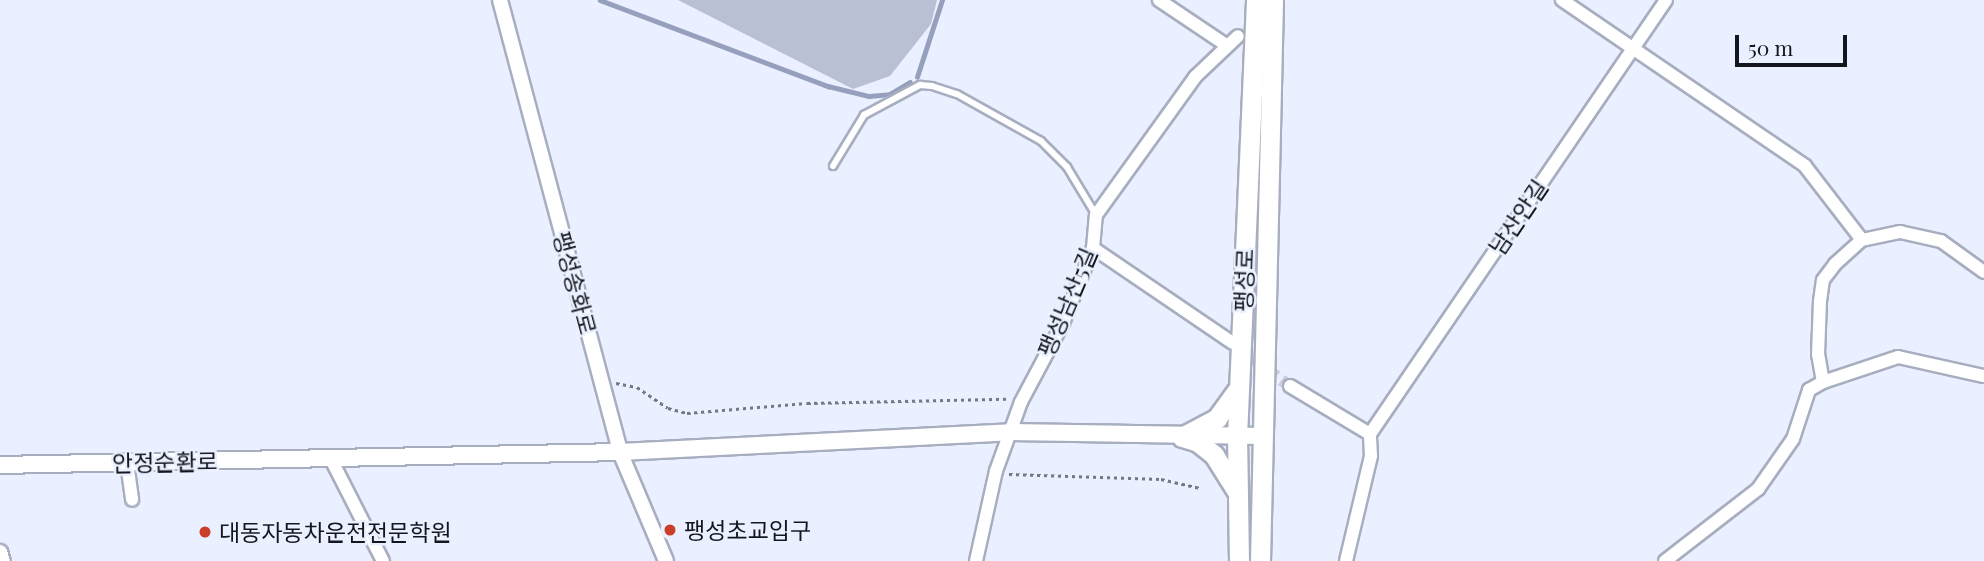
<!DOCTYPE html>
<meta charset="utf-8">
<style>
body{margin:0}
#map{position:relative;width:1984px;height:561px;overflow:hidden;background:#eaf0ff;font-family:"Playfair Display","Noto Sans KR",serif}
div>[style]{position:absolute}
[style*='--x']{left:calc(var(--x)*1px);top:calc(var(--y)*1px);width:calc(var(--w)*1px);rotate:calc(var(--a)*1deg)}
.green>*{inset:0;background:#b9c0d4}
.stream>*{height:4.5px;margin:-2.25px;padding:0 2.25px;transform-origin:2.25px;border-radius:2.25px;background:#96a0bd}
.minor-tunnel>*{height:12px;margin-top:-6px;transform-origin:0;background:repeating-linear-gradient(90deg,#cacfdd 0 12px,transparent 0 18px)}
.path>*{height:2.5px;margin-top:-1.25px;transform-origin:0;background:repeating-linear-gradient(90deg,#747883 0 3.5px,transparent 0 7px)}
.roads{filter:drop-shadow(2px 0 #a7aebf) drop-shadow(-2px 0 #a7aebf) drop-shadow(0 2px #a7aebf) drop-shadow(0 -2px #a7aebf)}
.service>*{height:6px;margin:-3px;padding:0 3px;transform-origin:3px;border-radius:3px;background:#fff}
.minor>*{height:12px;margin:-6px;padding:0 6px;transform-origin:6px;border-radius:6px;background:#fff}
.tertiary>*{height:14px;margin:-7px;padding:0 7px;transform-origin:7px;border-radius:7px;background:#fff}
.secondary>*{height:16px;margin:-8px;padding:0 8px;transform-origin:8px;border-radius:8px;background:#fff}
.primary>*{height:19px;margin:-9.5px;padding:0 9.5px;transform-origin:9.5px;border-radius:9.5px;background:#fff}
.dots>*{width:19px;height:19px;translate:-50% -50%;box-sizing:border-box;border:4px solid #eaf0ff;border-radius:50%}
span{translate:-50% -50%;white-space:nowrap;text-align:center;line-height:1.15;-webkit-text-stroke:5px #eaf0ff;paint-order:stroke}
.street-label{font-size:23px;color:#14161d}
.poi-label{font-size:23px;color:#14161d}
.left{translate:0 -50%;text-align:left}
.scale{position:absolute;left:1735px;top:35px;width:112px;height:32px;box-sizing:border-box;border:4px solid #14161d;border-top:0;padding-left:9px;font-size:21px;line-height:24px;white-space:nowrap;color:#14161d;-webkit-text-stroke:5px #eaf0ff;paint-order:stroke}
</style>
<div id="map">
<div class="green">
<i style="clip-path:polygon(678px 0,937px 0,931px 24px,890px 76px,853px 89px)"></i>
</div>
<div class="stream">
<i style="--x:600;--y:0;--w:244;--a:20.7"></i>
<i style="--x:828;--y:86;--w:42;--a:13.7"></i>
<i style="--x:869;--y:96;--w:21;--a:-5"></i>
<i style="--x:890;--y:94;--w:23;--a:-31"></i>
<i style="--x:917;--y:77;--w:81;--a:-72"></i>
</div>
<div class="minor-tunnel">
<i style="--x:1238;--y:348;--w:64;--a:36.2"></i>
</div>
<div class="path">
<i style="--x:616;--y:383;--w:21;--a:11"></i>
<i style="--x:637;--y:387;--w:37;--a:34"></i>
<i style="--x:668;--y:408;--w:20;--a:15"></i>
<i style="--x:687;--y:413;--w:120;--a:-4.8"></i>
<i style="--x:807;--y:403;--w:199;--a:-1.2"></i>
<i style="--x:1009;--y:474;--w:152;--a:1.9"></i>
<i style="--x:1161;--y:479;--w:40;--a:13"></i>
</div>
<div class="roads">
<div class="service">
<i style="--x:833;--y:166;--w:60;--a:-58.7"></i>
<i style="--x:864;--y:115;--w:64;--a:-28.2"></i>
<i style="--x:920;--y:85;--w:12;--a:5"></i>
<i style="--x:932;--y:86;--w:26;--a:18"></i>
<i style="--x:957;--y:94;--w:96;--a:29.2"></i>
<i style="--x:1041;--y:141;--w:37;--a:45"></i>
<i style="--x:1067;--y:167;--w:56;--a:58.9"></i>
</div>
<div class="minor">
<i style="--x:1159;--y:0;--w:81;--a:33.9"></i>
<i style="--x:1562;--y:0;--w:294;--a:34.3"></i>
<i style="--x:1805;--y:166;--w:93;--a:52.4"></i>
<i style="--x:1093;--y:248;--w:169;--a:34.2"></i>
<i style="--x:1823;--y:382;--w:79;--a:-18.4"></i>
<i style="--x:1898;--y:357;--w:88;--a:12.5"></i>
<i style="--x:1290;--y:386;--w:93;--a:31"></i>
<i style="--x:1370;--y:434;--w:525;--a:-55.7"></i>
<i style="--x:331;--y:459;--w:114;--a:63"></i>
<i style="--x:127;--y:463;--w:37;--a:82"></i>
<i style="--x:976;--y:561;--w:92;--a:-77.5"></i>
<i style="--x:996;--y:471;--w:73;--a:-70.1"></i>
<i style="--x:1021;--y:402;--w:89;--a:-62"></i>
<i style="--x:1063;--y:323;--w:81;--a:-68.2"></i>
<i style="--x:1093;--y:248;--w:33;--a:-85"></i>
<i style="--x:1096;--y:215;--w:170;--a:-54.3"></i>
<i style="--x:1195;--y:77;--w:59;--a:-43.6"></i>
<i style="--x:1346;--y:561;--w:108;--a:-76.6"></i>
<i style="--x:1371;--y:456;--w:22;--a:-93"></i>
<i style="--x:1665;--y:561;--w:118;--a:-37.7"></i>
<i style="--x:1758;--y:489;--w:61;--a:-55"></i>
<i style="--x:1793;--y:439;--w:52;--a:-71.9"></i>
<i style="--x:1809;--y:390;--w:16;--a:-30"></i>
<i style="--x:1823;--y:382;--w:27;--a:-100"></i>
<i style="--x:1818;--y:355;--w:54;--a:-87.9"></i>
<i style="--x:1820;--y:301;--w:21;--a:-82"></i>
<i style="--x:1823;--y:280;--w:20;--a:-53"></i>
<i style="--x:1835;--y:264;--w:36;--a:-42"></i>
<i style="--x:1862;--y:240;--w:39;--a:-12"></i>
<i style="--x:1900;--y:232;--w:42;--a:12.4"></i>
<i style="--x:1941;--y:241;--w:53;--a:35.8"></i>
</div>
<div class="tertiary">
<i style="--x:500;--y:0;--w:468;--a:75.1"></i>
<i style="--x:620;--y:452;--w:118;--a:67.1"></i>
<i style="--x:0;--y:552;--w:9;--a:72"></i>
</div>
<div class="secondary">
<i style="--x:0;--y:465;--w:620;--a:-1.2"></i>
<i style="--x:620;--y:452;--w:391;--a:-2.9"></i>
<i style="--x:1010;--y:432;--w:253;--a:0.9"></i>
</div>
<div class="primary">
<i style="--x:1182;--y:437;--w:17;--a:17"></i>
<i style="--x:1198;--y:442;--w:21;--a:39"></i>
<i style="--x:1214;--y:455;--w:41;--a:57.8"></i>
<i style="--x:1182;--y:437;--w:40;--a:-28"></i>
<i style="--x:1217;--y:418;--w:37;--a:-54"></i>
<i style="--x:1239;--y:561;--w:125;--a:-90.9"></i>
<i style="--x:1237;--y:436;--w:436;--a:-87.5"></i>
<i style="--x:1260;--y:561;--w:561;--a:-88.67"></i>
</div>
</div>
<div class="dots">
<i style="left:670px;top:530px;background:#ca3e2a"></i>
<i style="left:205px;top:532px;background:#ca3e2a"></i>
</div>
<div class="street-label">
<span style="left:1518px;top:217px;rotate:-56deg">남산안길</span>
<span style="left:1244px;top:280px;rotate:-88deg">팽성로</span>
<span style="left:575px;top:283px;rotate:75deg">팽성송화로</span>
<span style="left:1067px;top:302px;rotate:-67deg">팽성남산5길</span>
<span style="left:165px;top:462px;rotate:-1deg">안정순환로</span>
</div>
<div class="poi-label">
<span class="left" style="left:684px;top:530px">팽성초교입구</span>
<span class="left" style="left:219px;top:532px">대동자동차운전전문학원</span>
</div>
<div class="scale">50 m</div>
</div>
